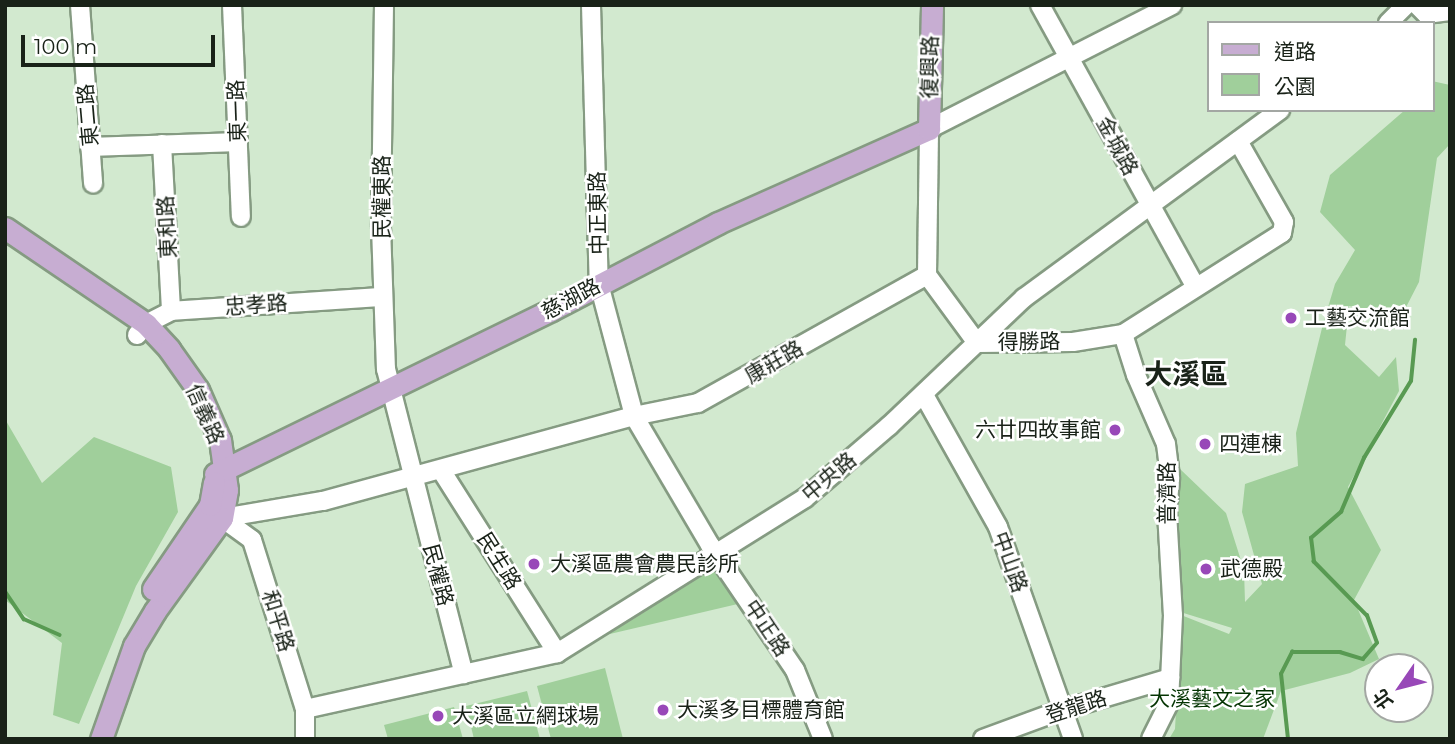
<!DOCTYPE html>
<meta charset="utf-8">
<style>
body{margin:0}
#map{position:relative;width:1455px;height:744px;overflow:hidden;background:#d2e9cf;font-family:Montserrat,"Noto Sans TC",sans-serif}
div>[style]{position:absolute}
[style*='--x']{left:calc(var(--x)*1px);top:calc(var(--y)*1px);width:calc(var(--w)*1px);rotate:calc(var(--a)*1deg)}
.green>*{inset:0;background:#a0cf9b}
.stream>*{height:3.5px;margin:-1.75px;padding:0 1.75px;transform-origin:1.75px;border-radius:1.75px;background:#589a52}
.roads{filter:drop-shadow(2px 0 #859b82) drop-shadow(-2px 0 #859b82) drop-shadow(0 2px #859b82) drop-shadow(0 -2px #859b82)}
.minor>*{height:18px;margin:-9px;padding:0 9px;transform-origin:9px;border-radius:9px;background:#fff}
.major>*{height:21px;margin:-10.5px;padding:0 10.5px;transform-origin:10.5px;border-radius:10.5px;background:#c7add2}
.dots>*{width:19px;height:19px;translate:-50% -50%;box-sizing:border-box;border:4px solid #fff;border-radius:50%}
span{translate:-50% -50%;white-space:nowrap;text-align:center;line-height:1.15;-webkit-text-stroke:5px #fff;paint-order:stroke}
.street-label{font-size:21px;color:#192218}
.poi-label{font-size:21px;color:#192218}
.left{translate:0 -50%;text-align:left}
.right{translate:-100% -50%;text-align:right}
.park-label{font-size:21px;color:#033301}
.district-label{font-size:28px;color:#192218;font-weight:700}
.frame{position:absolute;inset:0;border:7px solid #192218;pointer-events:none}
.legend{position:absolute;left:1207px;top:21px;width:228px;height:91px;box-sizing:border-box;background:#fff;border:2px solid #a3a7a3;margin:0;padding:9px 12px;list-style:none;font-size:21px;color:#192218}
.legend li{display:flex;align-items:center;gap:14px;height:35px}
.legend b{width:35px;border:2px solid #a3a7a3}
.north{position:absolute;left:1364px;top:653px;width:70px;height:70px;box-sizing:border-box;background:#fff;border:2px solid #a3a7a3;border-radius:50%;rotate:235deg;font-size:19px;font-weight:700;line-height:28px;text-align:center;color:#192218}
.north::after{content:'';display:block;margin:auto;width:24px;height:32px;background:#9848b8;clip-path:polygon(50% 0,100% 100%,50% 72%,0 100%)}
.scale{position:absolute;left:21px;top:35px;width:194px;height:32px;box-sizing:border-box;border:4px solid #192218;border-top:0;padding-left:9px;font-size:21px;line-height:24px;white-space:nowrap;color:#192218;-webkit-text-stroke:5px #fff;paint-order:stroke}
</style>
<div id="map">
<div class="green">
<i style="clip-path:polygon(1432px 81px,1450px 85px,1450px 144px,1437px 158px,1419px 282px,1402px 315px,1349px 306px,1345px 345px,1379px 377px,1396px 357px,1399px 391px,1348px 487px,1381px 550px,1354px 600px,1379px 659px,1350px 673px,1281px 691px,1263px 739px,1169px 739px,1175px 729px,1181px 615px,1229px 634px,1232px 628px,1177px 611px,1157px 447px,1226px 513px,1244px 570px,1245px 602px,1262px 584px,1242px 512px,1245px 484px,1298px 466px,1296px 433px,1323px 324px,1335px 284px,1355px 250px,1320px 212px,1330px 175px,1405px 110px,1432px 110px)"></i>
<i style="clip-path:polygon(5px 419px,42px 483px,94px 437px,171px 467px,178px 512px,136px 586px,79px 724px,53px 715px,62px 643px,5px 600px)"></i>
<i style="clip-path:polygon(718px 558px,742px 603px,597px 637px)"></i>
<i style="clip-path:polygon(605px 668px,623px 739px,551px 739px,537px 686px)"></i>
<i style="clip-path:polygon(527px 691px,540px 739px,474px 739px,466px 706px)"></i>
<i style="clip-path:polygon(454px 707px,463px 739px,388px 739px,384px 725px)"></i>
</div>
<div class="stream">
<i style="--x:5;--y:591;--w:34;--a:56"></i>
<i style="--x:24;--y:619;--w:39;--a:24"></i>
<i style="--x:1288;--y:739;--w:65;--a:-96.1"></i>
<i style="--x:1281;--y:674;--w:25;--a:-63"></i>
<i style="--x:1292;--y:652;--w:48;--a:0"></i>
<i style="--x:1340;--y:652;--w:24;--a:17"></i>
<i style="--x:1363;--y:659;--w:21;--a:-49"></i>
<i style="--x:1377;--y:643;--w:29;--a:-110"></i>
<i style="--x:1367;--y:616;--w:76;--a:-134.5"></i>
<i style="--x:1314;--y:562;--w:24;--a:-97"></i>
<i style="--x:1311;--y:538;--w:40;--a:-41"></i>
<i style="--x:1341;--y:512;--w:59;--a:-66.9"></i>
<i style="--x:1364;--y:458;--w:90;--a:-58.6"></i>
<i style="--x:1411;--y:381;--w:41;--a:-84.4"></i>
</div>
<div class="roads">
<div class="minor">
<i style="--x:80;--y:5;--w:179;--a:85.8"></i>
<i style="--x:232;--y:5;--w:212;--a:87.6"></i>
<i style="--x:384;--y:5;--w:222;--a:90.8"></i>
<i style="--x:381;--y:227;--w:142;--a:88"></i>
<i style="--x:386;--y:369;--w:315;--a:75.7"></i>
<i style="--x:591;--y:5;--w:279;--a:88.4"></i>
<i style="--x:599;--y:284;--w:137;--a:75.1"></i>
<i style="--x:634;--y:416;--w:150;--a:59.5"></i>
<i style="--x:710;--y:545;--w:151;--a:55.8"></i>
<i style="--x:795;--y:670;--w:74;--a:67.9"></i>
<i style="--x:1040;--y:5;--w:321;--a:61.1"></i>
<i style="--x:1417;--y:5;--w:13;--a:45"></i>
<i style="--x:1426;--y:14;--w:24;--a:-7"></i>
<i style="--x:1388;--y:23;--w:25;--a:-45"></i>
<i style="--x:162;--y:144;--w:167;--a:86.9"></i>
<i style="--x:90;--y:147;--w:148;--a:-1.9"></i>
<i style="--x:927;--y:275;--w:146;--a:-89.2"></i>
<i style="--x:929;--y:129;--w:273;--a:-27"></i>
<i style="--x:927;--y:275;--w:84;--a:53.7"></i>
<i style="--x:1123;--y:334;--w:43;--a:72.4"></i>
<i style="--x:1136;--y:375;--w:75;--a:66.5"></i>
<i style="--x:1166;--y:444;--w:35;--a:83"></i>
<i style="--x:1170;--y:479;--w:33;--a:95"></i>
<i style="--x:1167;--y:512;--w:103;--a:86.7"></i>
<i style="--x:1173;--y:615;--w:88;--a:92.6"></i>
<i style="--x:1169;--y:703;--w:40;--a:116.6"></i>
<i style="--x:137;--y:335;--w:14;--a:-51"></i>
<i style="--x:146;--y:324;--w:28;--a:-27"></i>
<i style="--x:171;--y:311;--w:212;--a:-3.8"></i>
<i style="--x:977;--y:343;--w:96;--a:-0.6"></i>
<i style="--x:1073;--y:342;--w:51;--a:-9.1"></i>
<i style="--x:1123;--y:334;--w:188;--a:-32.4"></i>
<i style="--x:1282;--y:233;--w:11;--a:-80"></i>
<i style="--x:1284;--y:222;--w:93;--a:-119.6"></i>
<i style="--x:924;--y:395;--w:151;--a:60.7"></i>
<i style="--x:998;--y:527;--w:225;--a:70.5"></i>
<i style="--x:441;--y:470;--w:217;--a:57.6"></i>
<i style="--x:212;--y:517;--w:10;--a:6"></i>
<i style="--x:222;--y:518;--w:102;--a:-9.6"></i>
<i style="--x:323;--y:501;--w:322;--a:-15.3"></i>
<i style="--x:634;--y:416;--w:65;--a:-11.5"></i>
<i style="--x:698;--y:403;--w:262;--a:-29.2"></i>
<i style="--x:222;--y:518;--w:37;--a:36"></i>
<i style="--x:252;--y:540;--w:177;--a:72.6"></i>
<i style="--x:305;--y:709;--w:30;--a:90"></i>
<i style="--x:305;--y:709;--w:258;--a:-12.5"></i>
<i style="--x:557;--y:653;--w:292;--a:-32"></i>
<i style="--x:805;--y:498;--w:111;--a:-40.6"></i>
<i style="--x:889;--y:426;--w:186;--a:-43.5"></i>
<i style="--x:1024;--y:298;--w:318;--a:-36.3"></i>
<i style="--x:983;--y:739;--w:84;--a:-20.2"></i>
<i style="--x:1062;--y:710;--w:113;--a:-16.5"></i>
</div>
<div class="major">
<i style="--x:5;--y:228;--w:171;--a:34.2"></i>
<i style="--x:146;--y:324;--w:34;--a:47"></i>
<i style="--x:169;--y:349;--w:50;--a:54.7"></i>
<i style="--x:198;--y:390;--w:55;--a:66.3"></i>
<i style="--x:220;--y:440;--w:50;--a:82"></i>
<i style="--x:227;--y:490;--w:28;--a:100"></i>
<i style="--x:222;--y:518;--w:115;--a:125.8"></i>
<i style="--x:155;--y:611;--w:41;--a:121"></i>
<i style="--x:134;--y:646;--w:99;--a:109.5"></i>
<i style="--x:215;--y:474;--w:374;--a:-26"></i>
<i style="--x:551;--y:310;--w:188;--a:-27.5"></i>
<i style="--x:718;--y:223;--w:231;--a:-24"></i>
<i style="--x:929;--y:129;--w:124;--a:-88.6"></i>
<i style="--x:153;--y:589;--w:102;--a:-55.8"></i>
<i style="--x:210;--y:505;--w:23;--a:-80"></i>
</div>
</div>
<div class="dots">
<i style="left:1291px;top:318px;background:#9848b8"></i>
<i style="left:1115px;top:430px;background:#9848b8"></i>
<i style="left:1205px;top:444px;background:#9848b8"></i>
<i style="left:534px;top:564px;background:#9848b8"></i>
<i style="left:1206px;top:569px;background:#9848b8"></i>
<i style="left:663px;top:710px;background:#9848b8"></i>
<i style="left:438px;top:716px;background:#9848b8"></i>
</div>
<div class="street-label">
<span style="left:930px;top:67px;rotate:-89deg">復興路</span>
<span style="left:237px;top:111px;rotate:-92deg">東一路</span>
<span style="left:88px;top:115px;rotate:-95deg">東二路</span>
<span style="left:1117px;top:146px;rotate:61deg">金城路</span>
<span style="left:382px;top:197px;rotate:-90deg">民權東路</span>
<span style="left:598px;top:213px;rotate:-91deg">中正東路</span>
<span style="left:167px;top:227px;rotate:-93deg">東和路</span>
<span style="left:571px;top:299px;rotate:-28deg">慈湖路</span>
<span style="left:256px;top:305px;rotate:-4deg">忠孝路</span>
<span style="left:1029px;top:342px;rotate:-1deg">得勝路</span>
<span style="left:774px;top:362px;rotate:-30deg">康莊路</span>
<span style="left:205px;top:414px;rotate:66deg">信義路</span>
<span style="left:829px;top:477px;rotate:-40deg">中央路</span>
<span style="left:1167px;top:493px;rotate:-90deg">普濟路</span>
<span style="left:499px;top:561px;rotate:58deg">民生路</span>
<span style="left:1010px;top:562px;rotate:70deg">中山路</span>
<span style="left:438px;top:575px;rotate:75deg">民權路</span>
<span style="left:278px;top:621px;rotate:73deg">和平路</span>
<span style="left:767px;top:628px;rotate:56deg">中正路</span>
<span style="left:1076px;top:707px;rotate:-18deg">登龍路</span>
</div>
<div class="poi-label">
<span class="left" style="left:1305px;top:318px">工藝交流館</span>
<span class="right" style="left:1101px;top:430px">六廿四故事館</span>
<span class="left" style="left:1219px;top:444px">四連棟</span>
<span class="left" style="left:550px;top:564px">大溪區農會農民診所</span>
<span class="left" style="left:1220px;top:569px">武德殿</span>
<span class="left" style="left:677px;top:710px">大溪多目標體育館</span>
<span class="left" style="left:452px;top:716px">大溪區立網球場</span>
</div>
<div class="park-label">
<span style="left:1212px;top:699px">大溪藝文之家</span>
</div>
<div class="district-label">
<span style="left:1186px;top:374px">大溪區</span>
</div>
<div class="frame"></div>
<ul class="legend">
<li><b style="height:9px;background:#c7add2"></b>道路</li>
<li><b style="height:19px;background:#a0cf9b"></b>公園</li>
</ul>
<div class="north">北</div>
<div class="scale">100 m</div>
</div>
